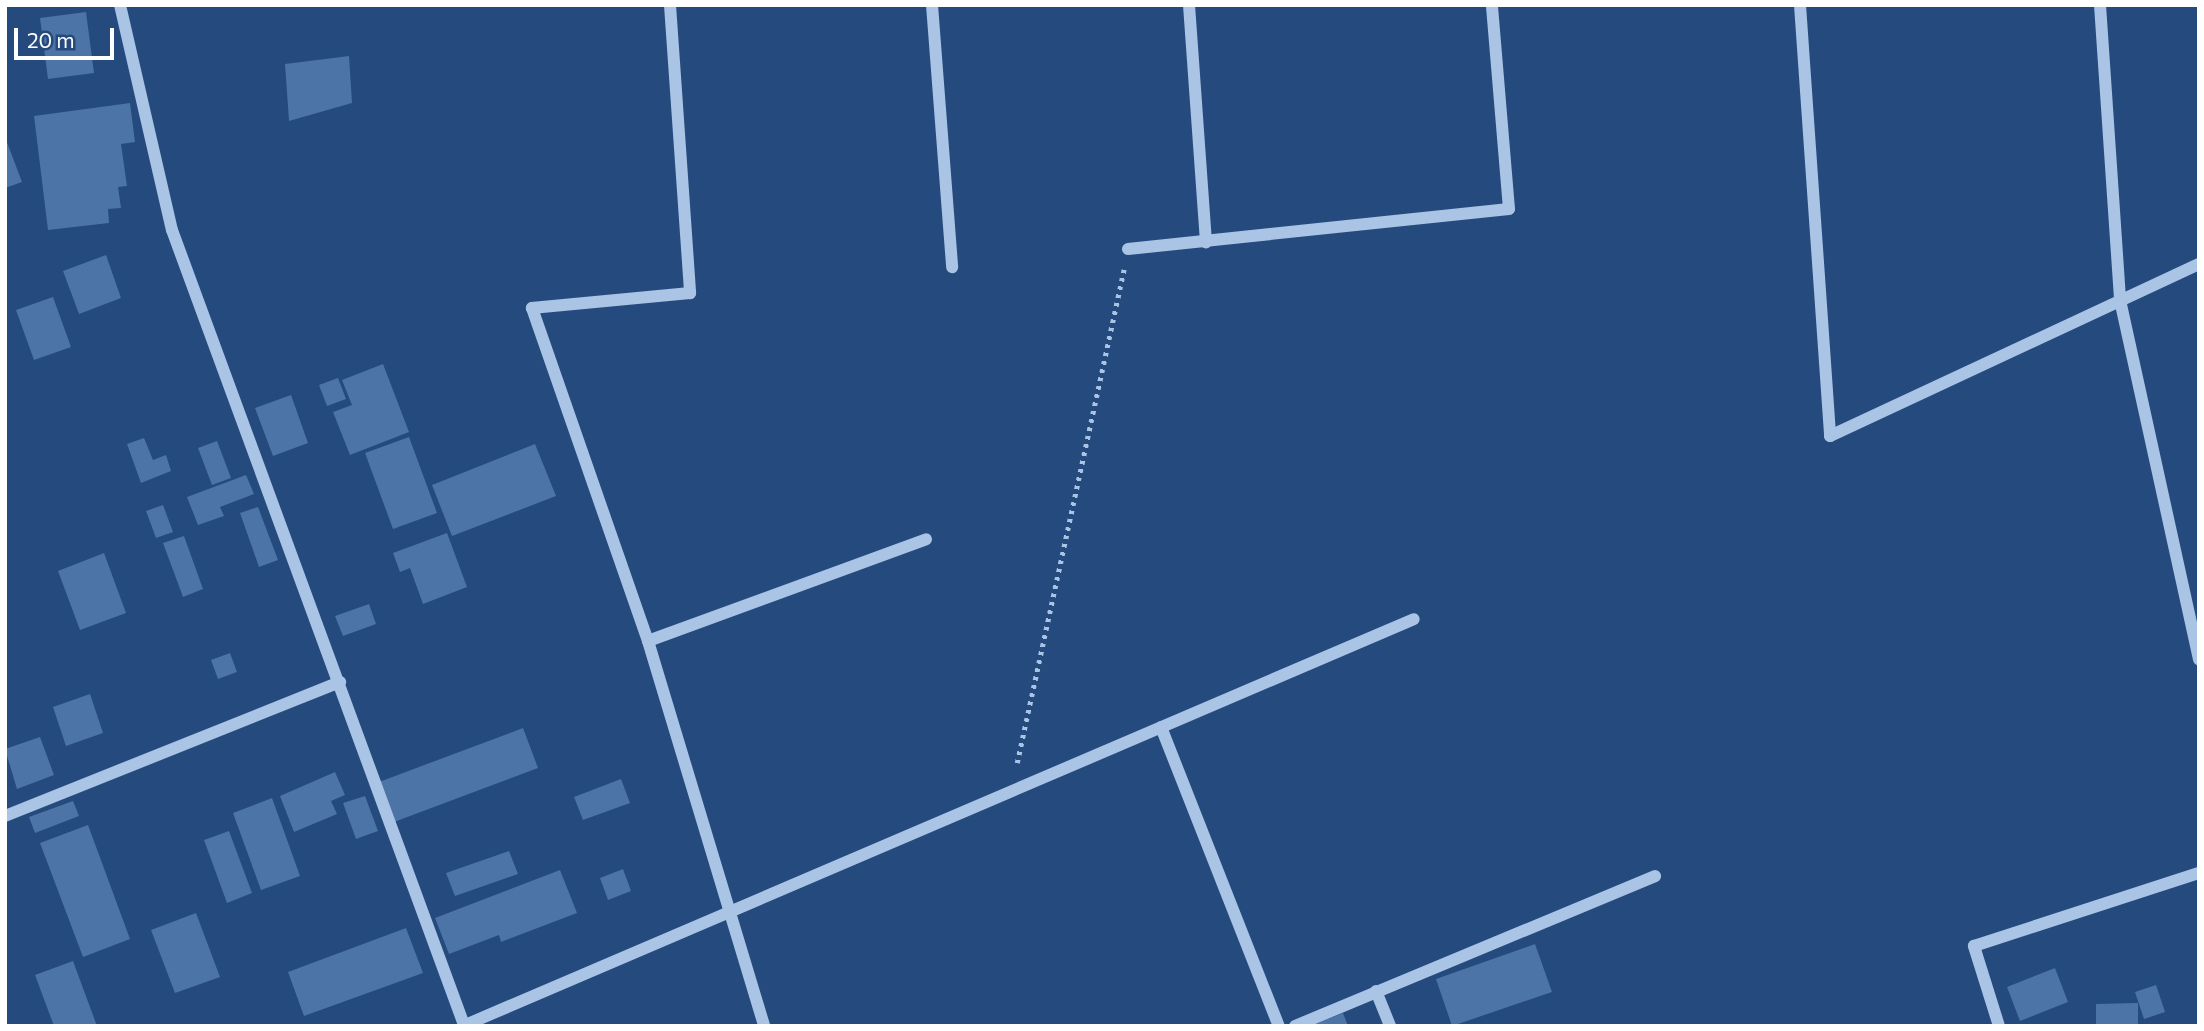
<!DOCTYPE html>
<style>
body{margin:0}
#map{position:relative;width:2204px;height:1031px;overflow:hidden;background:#254a7d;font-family:Commissioner,sans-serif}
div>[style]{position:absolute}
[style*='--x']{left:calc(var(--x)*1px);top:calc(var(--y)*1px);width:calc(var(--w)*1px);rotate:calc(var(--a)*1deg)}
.building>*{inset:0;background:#4d74a6}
.path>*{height:4.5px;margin-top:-2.25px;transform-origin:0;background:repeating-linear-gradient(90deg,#a9c4e5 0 3.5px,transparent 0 8.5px)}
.minor>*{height:12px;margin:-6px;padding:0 6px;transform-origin:6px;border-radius:6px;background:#a9c4e5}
span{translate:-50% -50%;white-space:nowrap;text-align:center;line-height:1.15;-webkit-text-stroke:5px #254a7d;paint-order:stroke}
.frame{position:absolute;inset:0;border:7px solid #fff;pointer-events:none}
.scale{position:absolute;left:14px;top:28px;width:100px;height:32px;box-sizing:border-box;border:4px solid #fff;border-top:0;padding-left:9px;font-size:21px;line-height:24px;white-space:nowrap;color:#fff;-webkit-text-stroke:5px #254a7d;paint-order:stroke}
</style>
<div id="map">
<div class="building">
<i style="clip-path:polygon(86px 12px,94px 73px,48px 79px,40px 18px)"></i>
<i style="clip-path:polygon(349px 56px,352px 103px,289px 121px,285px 64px)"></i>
<i style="clip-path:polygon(130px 103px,135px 142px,121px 144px,127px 186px,118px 187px,121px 208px,108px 209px,109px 223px,48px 230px,34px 116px)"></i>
<i style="clip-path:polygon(5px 137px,22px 182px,5px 188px)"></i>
<i style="clip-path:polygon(106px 255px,121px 298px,79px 314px,63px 271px)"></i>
<i style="clip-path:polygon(53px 297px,71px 347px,34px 360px,16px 310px)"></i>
<i style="clip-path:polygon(383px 364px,409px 432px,350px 455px,333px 412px,352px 405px,342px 380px)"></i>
<i style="clip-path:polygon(338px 378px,346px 399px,327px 406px,319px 385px)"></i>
<i style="clip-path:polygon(291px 395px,308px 443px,273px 456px,255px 408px)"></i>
<i style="clip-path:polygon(409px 437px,437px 513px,393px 529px,365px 453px)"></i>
<i style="clip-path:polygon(144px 438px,153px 460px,166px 455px,171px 471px,141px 483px,127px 444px)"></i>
<i style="clip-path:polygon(217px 441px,231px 478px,212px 485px,198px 448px)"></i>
<i style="clip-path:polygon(535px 444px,556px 496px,452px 536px,432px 485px)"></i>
<i style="clip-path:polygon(246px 475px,254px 494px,220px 507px,224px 516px,198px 525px,187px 497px)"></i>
<i style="clip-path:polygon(163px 505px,173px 532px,156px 538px,146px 511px)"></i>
<i style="clip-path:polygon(258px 507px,278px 560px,259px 567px,240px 513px)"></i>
<i style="clip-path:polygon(447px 533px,467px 587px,423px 604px,410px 568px,400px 572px,393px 553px)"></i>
<i style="clip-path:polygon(184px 536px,203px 589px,183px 597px,163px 543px)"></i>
<i style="clip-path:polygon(104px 553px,126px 613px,80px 630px,58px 571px)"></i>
<i style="clip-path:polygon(369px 604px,376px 624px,343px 636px,335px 616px)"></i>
<i style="clip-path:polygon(230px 653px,237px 672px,218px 679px,211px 660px)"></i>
<i style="clip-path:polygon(90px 694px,103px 733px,66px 746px,53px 707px)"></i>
<i style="clip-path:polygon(523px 728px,538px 768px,394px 822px,379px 782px)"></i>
<i style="clip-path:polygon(40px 737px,54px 775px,17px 789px,5px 749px)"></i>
<i style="clip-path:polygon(335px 772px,345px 795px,331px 801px,337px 814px,294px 832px,280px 796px)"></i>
<i style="clip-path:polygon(621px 779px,630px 803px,583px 820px,574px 797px)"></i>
<i style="clip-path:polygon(365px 796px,378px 831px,356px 839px,343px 803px)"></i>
<i style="clip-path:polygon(272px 798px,300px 876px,261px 890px,233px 813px)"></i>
<i style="clip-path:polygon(73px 801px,79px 816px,35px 833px,29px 817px)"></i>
<i style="clip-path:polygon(88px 825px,130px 939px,83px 957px,40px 843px)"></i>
<i style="clip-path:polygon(229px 831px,252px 893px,227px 903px,204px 840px)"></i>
<i style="clip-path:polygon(509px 851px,518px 874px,455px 896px,446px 873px)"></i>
<i style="clip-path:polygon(623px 869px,631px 891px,608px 900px,600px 878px)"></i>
<i style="clip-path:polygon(560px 870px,577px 913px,501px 942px,499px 935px,449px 954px,435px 918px)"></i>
<i style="clip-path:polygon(196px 913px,220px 977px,175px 993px,151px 930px)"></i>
<i style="clip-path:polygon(406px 928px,423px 973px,304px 1016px,288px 972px)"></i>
<i style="clip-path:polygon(1535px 944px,1552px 992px,1452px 1026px,1436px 979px)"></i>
<i style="clip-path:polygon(73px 961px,97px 1026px,54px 1026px,35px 975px)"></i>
<i style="clip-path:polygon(2055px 968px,2068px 1002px,2020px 1021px,2007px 987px)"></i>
<i style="clip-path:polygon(2156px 985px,2165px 1012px,2144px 1019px,2135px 992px)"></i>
<i style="clip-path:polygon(2138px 1003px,2138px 1026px,2096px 1026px,2096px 1004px)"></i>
<i style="clip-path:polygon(1343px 1013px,1348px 1026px,1310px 1026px)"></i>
</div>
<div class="path">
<i style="--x:1017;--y:763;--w:505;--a:-77.78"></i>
</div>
<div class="minor">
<i style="--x:120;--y:5;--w:231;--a:77"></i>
<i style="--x:172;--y:230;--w:847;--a:69.83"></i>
<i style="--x:670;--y:5;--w:289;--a:86"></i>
<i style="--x:690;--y:293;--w:159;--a:174.6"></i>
<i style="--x:532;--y:308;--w:353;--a:70.8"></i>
<i style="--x:648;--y:641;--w:402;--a:73.2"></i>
<i style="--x:932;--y:5;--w:263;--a:85.6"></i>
<i style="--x:1189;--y:5;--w:238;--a:85.9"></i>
<i style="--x:1800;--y:5;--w:432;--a:86"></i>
<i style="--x:1830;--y:436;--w:407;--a:-25"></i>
<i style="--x:2100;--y:5;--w:296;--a:86.1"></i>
<i style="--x:2120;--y:300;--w:368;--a:77.6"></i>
<i style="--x:1128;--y:249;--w:383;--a:-6"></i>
<i style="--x:1509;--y:209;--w:205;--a:-94.8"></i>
<i style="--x:648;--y:641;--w:296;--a:-20.1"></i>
<i style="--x:1161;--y:727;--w:321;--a:68.5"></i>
<i style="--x:5;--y:816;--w:361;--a:-21.8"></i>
<i style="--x:1376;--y:991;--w:38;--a:68"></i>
<i style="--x:463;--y:1026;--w:1034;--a:-23.17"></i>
<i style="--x:1295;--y:1026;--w:390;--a:-22.6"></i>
<i style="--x:1999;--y:1026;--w:84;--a:-107.4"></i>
<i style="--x:1974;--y:946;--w:237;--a:-18"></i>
</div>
<div class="frame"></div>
<div class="scale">20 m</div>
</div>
